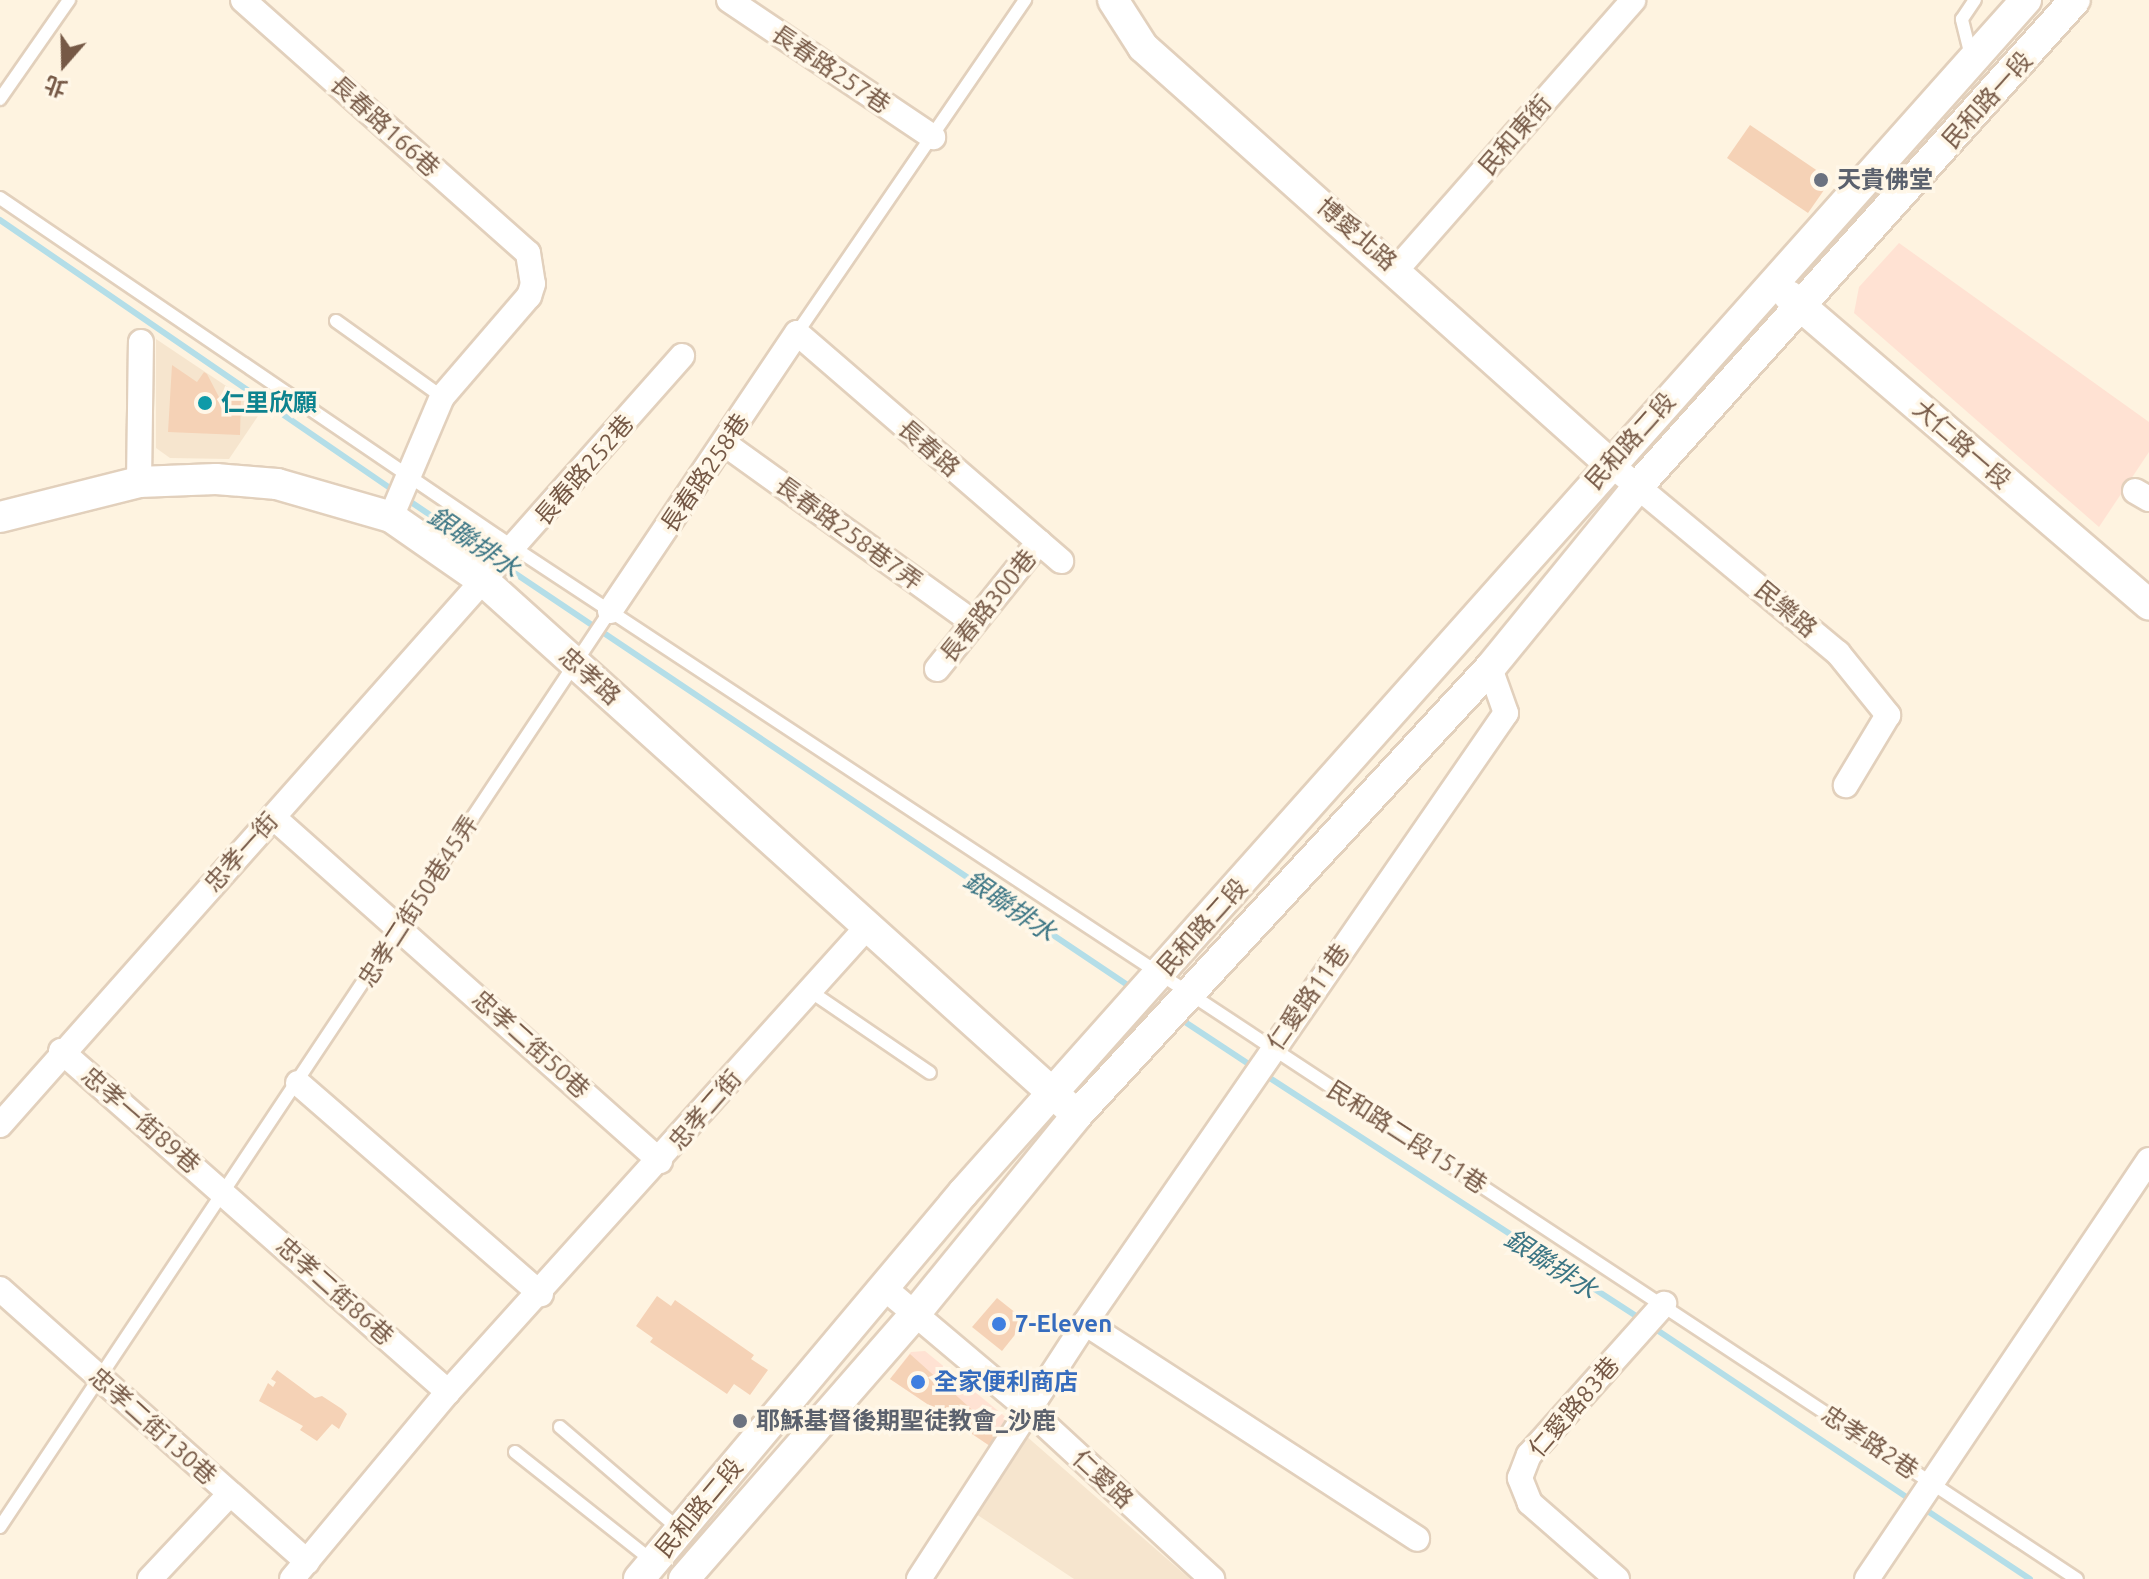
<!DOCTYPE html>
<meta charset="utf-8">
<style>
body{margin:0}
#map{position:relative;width:2149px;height:1579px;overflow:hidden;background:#fef3e0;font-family:Ubuntu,"Noto Sans TC",sans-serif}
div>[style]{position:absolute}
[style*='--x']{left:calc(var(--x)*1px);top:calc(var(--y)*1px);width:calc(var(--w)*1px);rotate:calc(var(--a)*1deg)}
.residential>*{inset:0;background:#f6e5ce}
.commercial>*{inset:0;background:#ffe2d3}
.stream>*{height:6px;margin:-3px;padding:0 3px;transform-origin:3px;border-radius:3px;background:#b4dee8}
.building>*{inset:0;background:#f5d2b6}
.roads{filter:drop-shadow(2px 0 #e2d0bc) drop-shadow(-2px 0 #e2d0bc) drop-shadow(0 2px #e2d0bc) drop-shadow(0 -2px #e2d0bc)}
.service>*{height:12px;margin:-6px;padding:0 6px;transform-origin:6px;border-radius:6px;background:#fff}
.minor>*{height:24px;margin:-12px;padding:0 12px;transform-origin:12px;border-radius:12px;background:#fff}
.tertiary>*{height:30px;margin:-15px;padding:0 15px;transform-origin:15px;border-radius:15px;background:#fff}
.dots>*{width:22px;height:22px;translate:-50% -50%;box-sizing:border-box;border:4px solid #fff7e8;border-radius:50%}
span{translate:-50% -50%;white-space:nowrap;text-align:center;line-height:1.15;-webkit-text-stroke:7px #fff7e8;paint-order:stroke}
.street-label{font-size:24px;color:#765946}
.worship-label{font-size:24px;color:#5b616d;font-weight:700}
.left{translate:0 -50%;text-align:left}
.culture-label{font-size:24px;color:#0d838f;font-weight:700}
.shop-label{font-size:24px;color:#366cbe;font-weight:700}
.water-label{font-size:26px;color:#3b7584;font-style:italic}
.north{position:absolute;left:24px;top:24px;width:80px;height:80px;-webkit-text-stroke:6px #fff7e8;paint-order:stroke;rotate:200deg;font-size:22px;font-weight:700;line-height:32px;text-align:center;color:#765946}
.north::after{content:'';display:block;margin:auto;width:28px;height:36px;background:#765946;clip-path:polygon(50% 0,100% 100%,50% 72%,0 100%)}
</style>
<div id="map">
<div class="residential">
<i style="clip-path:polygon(156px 339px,262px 410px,229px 459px,170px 458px,156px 448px)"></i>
<i style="clip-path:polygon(1022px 1432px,1033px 1442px,1190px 1579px,1074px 1579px,970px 1510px)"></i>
</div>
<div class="commercial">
<i style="clip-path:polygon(1899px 243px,2149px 422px,2149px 452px,2099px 527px,1854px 313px,1859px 287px)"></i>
<i style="clip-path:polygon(925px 1351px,1008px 1419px,990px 1446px,890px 1379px,911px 1352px)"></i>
</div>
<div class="stream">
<i style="--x:0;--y:220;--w:480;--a:34.5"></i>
<i style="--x:405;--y:498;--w:109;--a:34.1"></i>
<i style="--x:504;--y:566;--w:757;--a:33.9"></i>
<i style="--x:1179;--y:1018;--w:89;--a:33.5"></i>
<i style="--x:1262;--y:1073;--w:453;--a:33"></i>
<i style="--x:1651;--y:1326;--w:313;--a:33.8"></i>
<i style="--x:1920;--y:1506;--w:132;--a:33.6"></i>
</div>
<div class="building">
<i style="clip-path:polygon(1750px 125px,1831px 180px,1808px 213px,1727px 158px)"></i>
<i style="clip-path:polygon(172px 365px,197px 382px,204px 372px,207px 374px,219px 397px,241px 398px,240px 435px,168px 432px)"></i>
<i style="clip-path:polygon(657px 1296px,671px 1306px,675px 1300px,754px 1355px,751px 1359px,768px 1370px,750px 1395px,734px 1384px,727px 1394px,650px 1342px,653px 1338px,636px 1326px)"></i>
<i style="clip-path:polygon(997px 1298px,1026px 1321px,1002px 1351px,972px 1327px)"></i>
<i style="clip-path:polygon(910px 1354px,998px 1433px,990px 1446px,890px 1379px)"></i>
<i style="clip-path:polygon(277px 1370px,315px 1398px,322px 1396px,342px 1409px,347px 1414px,339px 1429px,332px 1424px,317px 1441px,300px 1430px,303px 1426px,259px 1401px,268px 1383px,273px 1387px,276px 1382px,271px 1379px)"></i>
</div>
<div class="roads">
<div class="service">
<i style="--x:1971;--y:56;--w:38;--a:-104"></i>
<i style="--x:1962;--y:19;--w:23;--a:-56"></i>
<i style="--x:0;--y:99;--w:121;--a:-55.1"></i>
<i style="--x:0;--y:198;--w:624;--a:34.22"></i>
<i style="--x:516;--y:549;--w:1870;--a:33.42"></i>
<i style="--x:336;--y:321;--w:130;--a:35.6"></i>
<i style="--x:797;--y:333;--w:404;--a:-55.6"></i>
<i style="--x:810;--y:991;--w:145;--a:34.3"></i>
<i style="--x:560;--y:1427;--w:158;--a:40.6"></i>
<i style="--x:515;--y:1452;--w:177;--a:38.4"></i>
<i style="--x:0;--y:1527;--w:1101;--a:-56.34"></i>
</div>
<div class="minor">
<i style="--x:243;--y:0;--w:381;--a:41.6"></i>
<i style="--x:528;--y:253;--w:31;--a:81"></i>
<i style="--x:533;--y:284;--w:13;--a:108"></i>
<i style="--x:529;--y:296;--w:133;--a:130.7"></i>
<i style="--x:442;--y:397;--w:130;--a:113"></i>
<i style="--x:729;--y:0;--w:246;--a:33.9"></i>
<i style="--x:1397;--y:269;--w:358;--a:-48.7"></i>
<i style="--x:725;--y:444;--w:305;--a:35.7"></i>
<i style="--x:1609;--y:463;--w:298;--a:39.7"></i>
<i style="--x:1838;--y:653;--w:80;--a:51.1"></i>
<i style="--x:1888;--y:715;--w:82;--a:121"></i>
<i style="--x:139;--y:482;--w:140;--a:-89.2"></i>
<i style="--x:2135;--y:491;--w:16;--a:30"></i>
<i style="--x:610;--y:611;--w:335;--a:-56.1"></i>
<i style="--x:797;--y:333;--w:349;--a:40.8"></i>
<i style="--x:937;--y:669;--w:163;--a:-51.2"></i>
<i style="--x:273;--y:817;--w:518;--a:41.63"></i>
<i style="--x:61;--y:1051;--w:516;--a:41.38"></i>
<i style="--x:298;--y:1083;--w:322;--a:41"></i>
<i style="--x:0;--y:1125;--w:1028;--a:-48.43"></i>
<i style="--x:883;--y:1287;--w:192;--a:40.1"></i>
<i style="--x:1030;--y:1411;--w:248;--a:42.7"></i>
<i style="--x:0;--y:1289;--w:411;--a:41.6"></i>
<i style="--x:1085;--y:1323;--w:396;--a:33"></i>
<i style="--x:150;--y:1579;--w:115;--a:-46.8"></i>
<i style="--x:292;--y:1579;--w:244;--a:-50.2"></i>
<i style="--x:448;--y:1392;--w:629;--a:-47.97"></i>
<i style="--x:919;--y:1579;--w:305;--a:-57"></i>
<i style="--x:1085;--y:1323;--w:741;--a:-55.39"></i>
<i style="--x:1506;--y:713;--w:48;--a:-109.6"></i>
<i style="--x:1617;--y:1579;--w:116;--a:-138.9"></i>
<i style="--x:1530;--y:1503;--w:27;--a:-112"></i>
<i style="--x:1520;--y:1478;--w:25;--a:-69"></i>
<i style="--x:1529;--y:1455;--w:203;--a:-48.2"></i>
<i style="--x:1867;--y:1579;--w:505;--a:-56.06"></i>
</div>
<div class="tertiary">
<i style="--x:1113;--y:0;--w:56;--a:57.4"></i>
<i style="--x:1143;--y:47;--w:625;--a:41.76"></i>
<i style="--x:1789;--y:296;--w:474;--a:40.6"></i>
<i style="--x:0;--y:517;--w:143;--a:-14.1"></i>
<i style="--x:139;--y:482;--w:77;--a:-2.2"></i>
<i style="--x:216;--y:479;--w:61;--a:4.7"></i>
<i style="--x:277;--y:484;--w:119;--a:16.1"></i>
<i style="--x:391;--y:517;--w:116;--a:34.8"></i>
<i style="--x:486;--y:583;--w:782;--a:41.99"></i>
<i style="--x:639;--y:1579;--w:504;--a:-49.99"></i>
<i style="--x:963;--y:1193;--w:1598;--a:-48.3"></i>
<i style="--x:684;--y:1579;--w:350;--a:-48.9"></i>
<i style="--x:914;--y:1315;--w:258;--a:-50.8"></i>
<i style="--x:1077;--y:1115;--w:609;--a:-47.26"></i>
<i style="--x:1490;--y:668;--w:236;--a:-50.8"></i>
<i style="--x:1639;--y:485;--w:652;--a:-48.05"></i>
</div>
</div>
<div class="dots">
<i style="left:1821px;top:180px;background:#6b7280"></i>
<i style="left:205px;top:403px;background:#0f9aa8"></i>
<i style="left:999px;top:1324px;background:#3f7fe0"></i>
<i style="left:918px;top:1382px;background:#3f7fe0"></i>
<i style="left:740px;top:1421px;background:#6b7280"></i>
</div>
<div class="street-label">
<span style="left:831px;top:69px;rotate:34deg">長春路257巷</span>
<span style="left:1987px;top:100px;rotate:-48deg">民和路一段</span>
<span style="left:385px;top:126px;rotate:42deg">長春路166巷</span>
<span style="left:1515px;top:135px;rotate:-49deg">民和東街</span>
<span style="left:1357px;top:234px;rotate:41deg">博愛北路</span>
<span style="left:1630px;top:441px;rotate:-48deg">民和路二段</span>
<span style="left:1962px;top:444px;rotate:41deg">大仁路一段</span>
<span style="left:929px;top:448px;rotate:41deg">長春路</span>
<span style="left:584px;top:470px;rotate:-49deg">長春路252巷</span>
<span style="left:705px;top:473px;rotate:-56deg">長春路258巷</span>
<span style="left:849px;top:533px;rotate:36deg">長春路258巷7弄</span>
<span style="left:988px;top:606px;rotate:-51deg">長春路300巷</span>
<span style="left:1786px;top:609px;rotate:40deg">民樂路</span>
<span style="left:590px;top:676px;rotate:42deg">忠孝路</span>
<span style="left:241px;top:852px;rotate:-48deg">忠孝一街</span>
<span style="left:418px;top:901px;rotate:-57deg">忠孝二街50巷45弄</span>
<span style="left:1202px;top:927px;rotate:-48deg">民和路二段</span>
<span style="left:1308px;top:997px;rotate:-55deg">仁愛路11巷</span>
<span style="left:531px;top:1044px;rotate:42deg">忠孝二街50巷</span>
<span style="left:705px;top:1110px;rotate:-49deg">忠孝二街</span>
<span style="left:141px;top:1120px;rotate:41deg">忠孝一街89巷</span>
<span style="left:1407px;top:1137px;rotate:33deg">民和路二段151巷</span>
<span style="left:335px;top:1291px;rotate:42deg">忠孝二街86巷</span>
<span style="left:1574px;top:1407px;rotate:-49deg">仁愛路83巷</span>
<span style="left:153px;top:1426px;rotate:42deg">忠孝二街130巷</span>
<span style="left:1870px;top:1442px;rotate:34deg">忠孝路2巷</span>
<span style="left:1103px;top:1479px;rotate:43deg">仁愛路</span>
<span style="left:699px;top:1508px;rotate:-50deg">民和路二段</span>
</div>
<div class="worship-label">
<span class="left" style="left:1837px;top:180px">天貴佛堂</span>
<span class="left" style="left:756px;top:1421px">耶穌基督後期聖徒教會_沙鹿</span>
</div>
<div class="culture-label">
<span class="left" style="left:221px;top:403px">仁里欣願</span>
</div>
<div class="shop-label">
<span class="left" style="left:1015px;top:1324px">7-Eleven</span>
<span class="left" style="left:934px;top:1382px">全家便利商店</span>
</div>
<div class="water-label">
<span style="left:474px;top:542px;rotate:34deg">銀聯排水</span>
<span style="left:1010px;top:906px;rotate:34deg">銀聯排水</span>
<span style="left:1551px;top:1264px;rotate:33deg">銀聯排水</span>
</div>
<div class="north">北</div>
</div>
